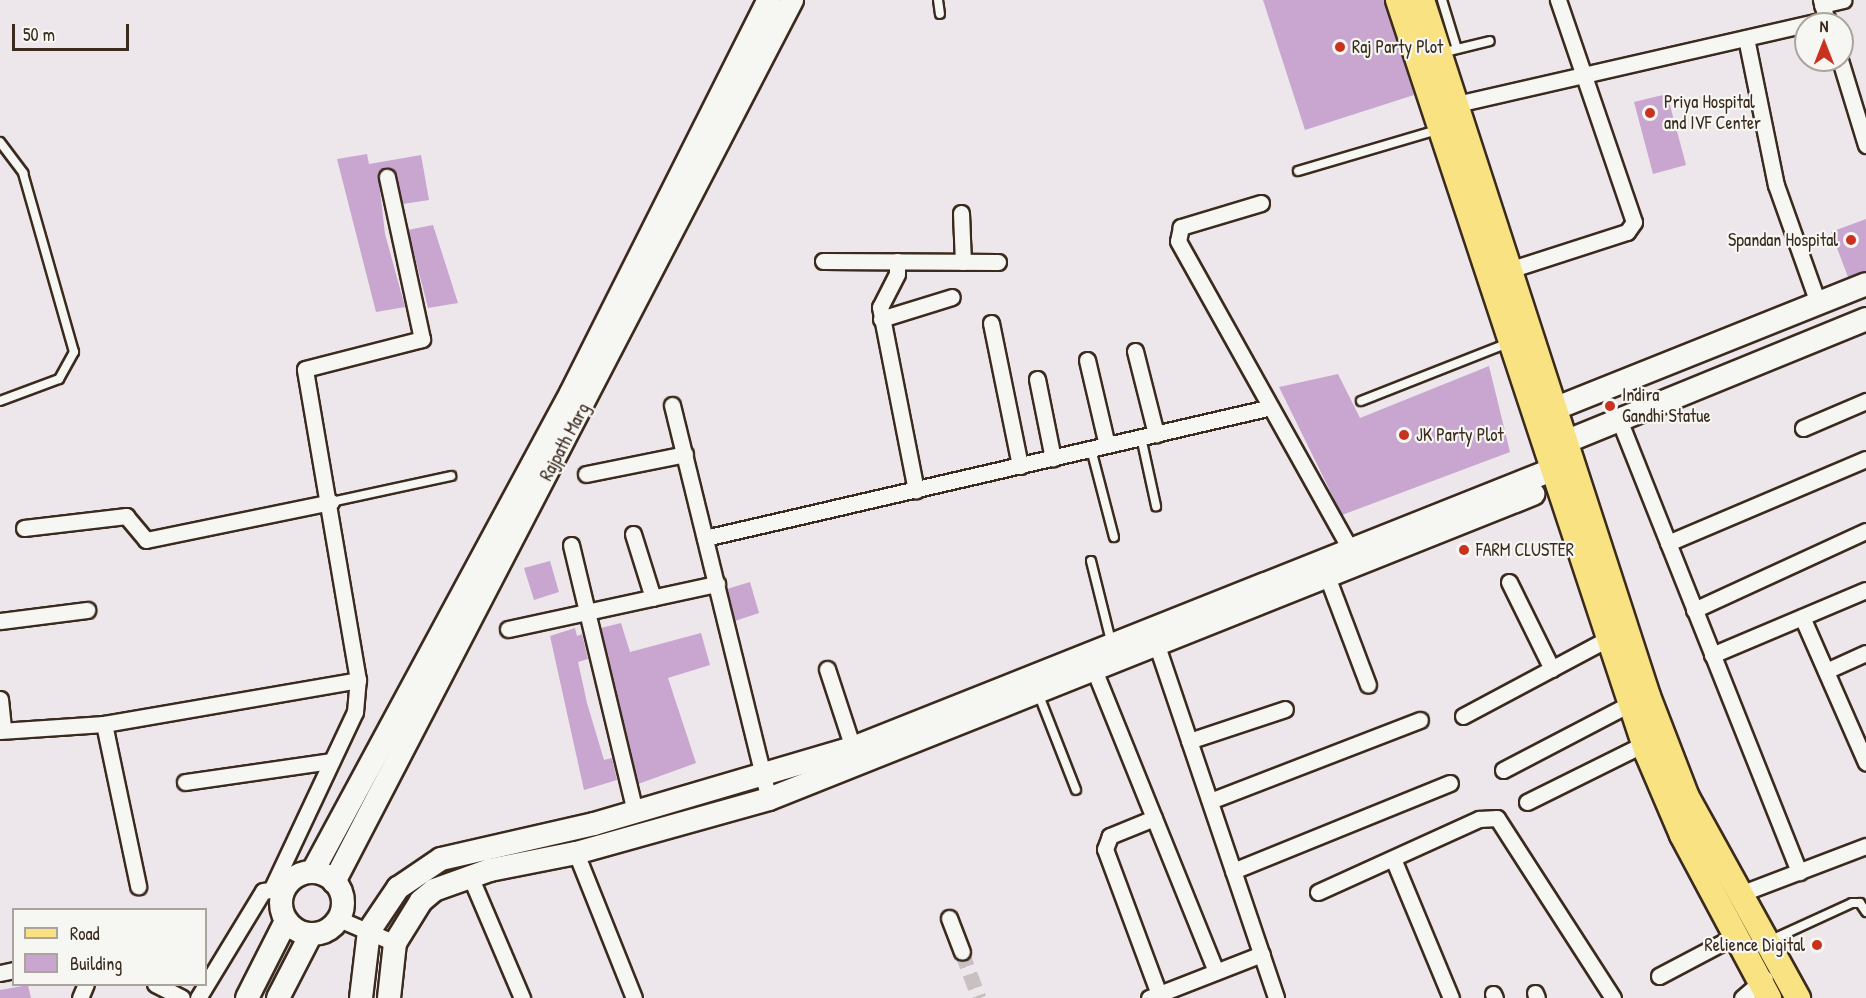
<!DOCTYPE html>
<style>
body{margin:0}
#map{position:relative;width:1866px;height:998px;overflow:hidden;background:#ede6eb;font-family:"Patrick Hand",sans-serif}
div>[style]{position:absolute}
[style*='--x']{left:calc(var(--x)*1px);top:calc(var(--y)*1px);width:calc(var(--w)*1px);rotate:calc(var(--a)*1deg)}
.building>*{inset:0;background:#c8a6d0}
.street-tunnel>*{height:15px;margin-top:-7.5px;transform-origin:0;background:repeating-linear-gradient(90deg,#c9c0c2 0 15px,transparent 0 23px)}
.roads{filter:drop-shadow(2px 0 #3b2a1e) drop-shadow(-2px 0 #3b2a1e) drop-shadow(0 2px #3b2a1e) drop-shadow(0 -2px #3b2a1e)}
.lane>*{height:8px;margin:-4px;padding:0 4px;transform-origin:4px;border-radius:4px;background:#f6f6f2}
.street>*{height:15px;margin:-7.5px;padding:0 7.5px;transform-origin:7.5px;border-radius:7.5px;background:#f6f6f2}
.secondary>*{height:22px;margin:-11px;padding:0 11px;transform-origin:11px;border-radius:11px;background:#f6f6f2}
.secondary>.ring{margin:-11px;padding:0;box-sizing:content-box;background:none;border:22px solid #f6f6f2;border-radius:50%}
.primary>*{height:24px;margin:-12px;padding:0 12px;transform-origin:12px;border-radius:12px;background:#f8e281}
.dots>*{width:16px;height:16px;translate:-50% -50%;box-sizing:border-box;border:3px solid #f6f6f2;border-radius:50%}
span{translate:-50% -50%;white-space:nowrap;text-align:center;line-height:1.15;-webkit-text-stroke:4.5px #f6f6f2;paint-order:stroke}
.poi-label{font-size:18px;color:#3b2a1e}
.left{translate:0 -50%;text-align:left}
.right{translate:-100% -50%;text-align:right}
.street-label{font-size:18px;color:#3b2a1e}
.legend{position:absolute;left:12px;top:908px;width:195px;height:78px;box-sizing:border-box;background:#f6f6f2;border:2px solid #aba49d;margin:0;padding:8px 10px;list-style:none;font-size:18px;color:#3b2a1e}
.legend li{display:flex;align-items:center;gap:12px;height:30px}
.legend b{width:30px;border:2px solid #aba49d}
.north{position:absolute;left:1794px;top:12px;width:60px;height:60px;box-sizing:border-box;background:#f6f6f2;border:2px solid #aba49d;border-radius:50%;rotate:0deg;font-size:16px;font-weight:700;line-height:24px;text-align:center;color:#3b2a1e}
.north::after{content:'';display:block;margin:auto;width:21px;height:27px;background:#c8321e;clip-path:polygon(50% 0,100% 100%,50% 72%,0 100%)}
.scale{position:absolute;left:12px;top:24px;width:117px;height:27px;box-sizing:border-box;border:3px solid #3b2a1e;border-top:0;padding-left:8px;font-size:18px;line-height:21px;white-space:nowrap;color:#3b2a1e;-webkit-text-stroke:4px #f6f6f2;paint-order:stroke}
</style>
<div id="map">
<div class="building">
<i style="clip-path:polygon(1263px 0,1384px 0,1414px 95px,1305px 130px)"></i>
<i style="clip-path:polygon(1667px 94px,1686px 165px,1653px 174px,1634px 102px)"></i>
<i style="clip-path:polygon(367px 154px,369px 164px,421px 155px,429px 200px,403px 204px,395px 171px,386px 167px,378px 173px,385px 234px,405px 307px,376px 312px,337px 159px)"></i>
<i style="clip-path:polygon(1866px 219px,1866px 271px,1848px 277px,1831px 232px)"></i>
<i style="clip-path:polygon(433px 225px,458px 303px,428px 308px,408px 230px)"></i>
<i style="clip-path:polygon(1489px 366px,1510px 452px,1342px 515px,1279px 387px,1338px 374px,1360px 418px)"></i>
<i style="clip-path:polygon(550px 561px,559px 592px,534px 600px,524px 568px)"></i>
<i style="clip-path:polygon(750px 582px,759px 613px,735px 621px,727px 589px)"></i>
<i style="clip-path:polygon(621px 623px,630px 652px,701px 633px,710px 665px,668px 678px,696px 763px,638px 784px,601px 628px)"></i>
<i style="clip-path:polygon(575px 628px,577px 636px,582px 634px,588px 659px,578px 662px,587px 703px,604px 760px,612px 758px,617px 780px,584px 790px,550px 636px)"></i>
<i style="clip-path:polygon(28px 985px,31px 998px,0 998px,0 990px)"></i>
</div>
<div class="street-tunnel">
<i style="--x:962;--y:952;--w:49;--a:69.7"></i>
</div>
<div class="roads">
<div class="lane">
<i style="--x:938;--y:0;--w:14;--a:82"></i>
<i style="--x:1442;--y:0;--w:51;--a:73"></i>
<i style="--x:1441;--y:53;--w:50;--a:-13.8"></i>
<i style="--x:0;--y:142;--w:39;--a:53"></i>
<i style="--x:23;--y:173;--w:186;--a:74.1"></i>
<i style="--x:74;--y:352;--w:31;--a:119"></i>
<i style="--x:59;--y:379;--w:63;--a:159.6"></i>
<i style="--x:1298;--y:171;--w:145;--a:-16.4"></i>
<i style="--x:1361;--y:401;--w:158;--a:-21.5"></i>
<i style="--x:1141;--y:437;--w:71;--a:77.7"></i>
<i style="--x:1091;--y:449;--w:91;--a:75.4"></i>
<i style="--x:331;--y:502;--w:123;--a:-12.2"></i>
<i style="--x:1091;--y:561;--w:82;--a:76"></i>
<i style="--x:1038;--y:693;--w:104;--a:68.6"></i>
<i style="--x:1769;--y:941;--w:91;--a:-24.6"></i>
<i style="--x:1852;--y:903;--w:8;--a:0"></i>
<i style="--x:1860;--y:903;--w:11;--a:56"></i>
</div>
<div class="street">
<i style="--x:1821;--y:0;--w:25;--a:74"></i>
<i style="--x:1822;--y:5;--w:22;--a:-13"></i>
<i style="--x:1746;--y:38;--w:150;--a:78.5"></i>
<i style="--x:1776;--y:185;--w:125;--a:70.4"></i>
<i style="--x:1840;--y:60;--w:89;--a:73"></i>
<i style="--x:1457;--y:104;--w:380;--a:-12.9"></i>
<i style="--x:1261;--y:203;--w:84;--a:163.3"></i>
<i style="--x:1181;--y:227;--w:14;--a:102"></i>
<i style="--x:1178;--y:241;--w:361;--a:60.8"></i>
<i style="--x:961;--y:213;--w:49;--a:87.7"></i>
<i style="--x:823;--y:261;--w:175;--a:0.3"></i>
<i style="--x:897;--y:261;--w:13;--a:90"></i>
<i style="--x:897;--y:274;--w:37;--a:117"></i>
<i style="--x:880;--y:307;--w:187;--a:78.9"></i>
<i style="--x:1509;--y:270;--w:124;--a:-17.9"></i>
<i style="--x:1627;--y:232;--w:12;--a:-55"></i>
<i style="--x:1634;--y:222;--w:235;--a:-108.9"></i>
<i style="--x:881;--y:319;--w:74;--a:-17.2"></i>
<i style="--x:991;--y:323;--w:146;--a:78.5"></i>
<i style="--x:1135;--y:351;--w:86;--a:75.8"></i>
<i style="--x:1087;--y:360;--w:87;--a:76.8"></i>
<i style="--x:1037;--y:379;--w:81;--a:78.6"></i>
<i style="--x:672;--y:405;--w:406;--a:76.2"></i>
<i style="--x:1618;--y:417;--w:490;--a:68.3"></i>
<i style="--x:1803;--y:428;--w:69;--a:-23.2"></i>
<i style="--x:586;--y:474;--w:101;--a:-11.4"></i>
<i style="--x:24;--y:528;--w:103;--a:-6.7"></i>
<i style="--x:126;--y:516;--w:31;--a:50"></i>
<i style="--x:146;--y:540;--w:189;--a:-11.6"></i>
<i style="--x:633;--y:534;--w:67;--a:72.6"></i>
<i style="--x:705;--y:538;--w:577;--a:-13.02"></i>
<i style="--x:1668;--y:543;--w:215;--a:-23"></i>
<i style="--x:571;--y:545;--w:275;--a:76.5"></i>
<i style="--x:1328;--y:579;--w:113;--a:69.3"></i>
<i style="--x:1509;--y:582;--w:97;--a:63.7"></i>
<i style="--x:1694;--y:610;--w:189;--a:-24.7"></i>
<i style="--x:1802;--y:617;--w:159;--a:66.3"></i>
<i style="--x:0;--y:621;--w:88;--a:-7.2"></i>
<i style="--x:508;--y:629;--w:214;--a:-12.2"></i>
<i style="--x:1154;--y:637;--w:381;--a:71.3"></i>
<i style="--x:1712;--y:655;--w:167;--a:-22.9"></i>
<i style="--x:827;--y:669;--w:83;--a:71.8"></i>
<i style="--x:1826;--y:671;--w:44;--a:-24.2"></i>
<i style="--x:1095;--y:672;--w:323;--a:68"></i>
<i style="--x:0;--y:699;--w:31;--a:84"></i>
<i style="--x:1463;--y:716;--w:166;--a:-28.1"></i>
<i style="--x:104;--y:724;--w:258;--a:-9.8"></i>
<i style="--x:0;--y:731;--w:104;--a:-3.9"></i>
<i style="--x:104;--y:724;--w:166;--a:78.1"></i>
<i style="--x:1189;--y:741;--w:101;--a:-18.4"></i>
<i style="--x:1503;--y:770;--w:144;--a:-27.6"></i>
<i style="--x:185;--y:782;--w:148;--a:-8.2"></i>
<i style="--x:1210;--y:801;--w:225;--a:-21.1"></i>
<i style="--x:1527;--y:802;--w:131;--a:-26.4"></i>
<i style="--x:1154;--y:818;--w:48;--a:157.8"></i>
<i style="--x:1110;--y:836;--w:14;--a:111"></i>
<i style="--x:1105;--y:849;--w:155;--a:69.6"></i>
<i style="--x:576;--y:853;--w:156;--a:68.2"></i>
<i style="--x:1394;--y:861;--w:148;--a:67.4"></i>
<i style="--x:1233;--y:871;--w:234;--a:-22.1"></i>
<i style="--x:470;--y:876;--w:133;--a:66.9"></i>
<i style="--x:273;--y:886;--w:192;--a:-64.8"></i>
<i style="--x:355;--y:712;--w:32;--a:-85"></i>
<i style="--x:358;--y:680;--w:315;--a:-99.7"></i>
<i style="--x:305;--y:369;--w:121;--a:-14.4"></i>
<i style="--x:422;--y:339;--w:166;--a:-102.2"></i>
<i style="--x:1318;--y:892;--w:177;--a:-24.4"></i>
<i style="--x:1479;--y:819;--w:18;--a:-3"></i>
<i style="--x:1497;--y:818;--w:214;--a:57.2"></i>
<i style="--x:1737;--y:895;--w:138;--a:-20.8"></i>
<i style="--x:949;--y:918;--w:36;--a:69"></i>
<i style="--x:339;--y:919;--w:61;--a:23.2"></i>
<i style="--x:0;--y:973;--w:14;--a:-12"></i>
<i style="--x:1659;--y:976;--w:84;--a:-27.8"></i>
<i style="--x:155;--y:984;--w:30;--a:27"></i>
<i style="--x:1535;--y:993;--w:5;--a:68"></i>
<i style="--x:1493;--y:994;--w:4;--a:63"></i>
<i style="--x:80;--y:998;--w:15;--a:-67"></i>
<i style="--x:198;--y:998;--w:125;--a:-58.7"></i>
<i style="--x:263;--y:891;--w:21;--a:-8"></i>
<i style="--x:1149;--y:998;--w:121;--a:-21.3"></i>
<i style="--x:1742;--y:998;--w:30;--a:-41"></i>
</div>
<div class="secondary">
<i style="--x:1539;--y:415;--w:352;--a:-21.8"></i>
<i style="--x:1548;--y:449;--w:344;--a:-22.2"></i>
<i style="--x:313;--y:871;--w:543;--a:-61.64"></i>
<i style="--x:571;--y:393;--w:440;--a:-63.3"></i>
<i class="ring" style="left:281px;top:872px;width:40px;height:40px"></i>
<i style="--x:334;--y:882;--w:994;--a:-62.56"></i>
<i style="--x:247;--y:998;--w:86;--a:-63.1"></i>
<i style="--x:278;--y:998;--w:72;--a:-62.7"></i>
<i style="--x:361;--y:998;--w:67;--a:-83.2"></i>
<i style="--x:369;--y:931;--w:52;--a:-56"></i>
<i style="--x:398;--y:888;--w:52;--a:-34"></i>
<i style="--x:441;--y:859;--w:157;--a:-12.9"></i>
<i style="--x:594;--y:824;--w:270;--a:-16.4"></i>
<i style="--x:853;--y:748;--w:754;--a:-21.7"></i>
<i style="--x:389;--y:998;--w:55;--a:-83.8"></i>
<i style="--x:395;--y:943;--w:49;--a:-58.2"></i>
<i style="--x:421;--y:901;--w:17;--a:-40"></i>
<i style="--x:434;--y:890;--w:59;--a:-19.7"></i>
<i style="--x:490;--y:870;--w:88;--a:-11.2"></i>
<i style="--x:576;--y:853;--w:200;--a:-15.6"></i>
<i style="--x:769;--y:799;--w:823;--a:-21.76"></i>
</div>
<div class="primary">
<i style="--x:1398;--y:0;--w:793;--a:71.7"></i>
<i style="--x:1647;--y:753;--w:89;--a:66.9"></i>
<i style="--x:1682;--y:835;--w:185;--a:61.9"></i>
<i style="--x:1422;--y:0;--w:732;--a:72.01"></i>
<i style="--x:1648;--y:696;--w:108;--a:68.9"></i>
<i style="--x:1687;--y:797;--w:230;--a:61.1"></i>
</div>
</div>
<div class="dots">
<i style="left:1340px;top:47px;background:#c8321e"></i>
<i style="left:1650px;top:113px;background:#c8321e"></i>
<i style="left:1851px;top:240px;background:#c8321e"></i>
<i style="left:1610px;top:406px;background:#c8321e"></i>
<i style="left:1404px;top:435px;background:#c8321e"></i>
<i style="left:1464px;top:550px;background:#c8321e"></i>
<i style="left:1817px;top:945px;background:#c8321e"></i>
</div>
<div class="poi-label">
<span class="left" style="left:1352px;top:47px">Raj Party Plot</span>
<span class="left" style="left:1664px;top:113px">Priya Hospital<br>and IVF Center</span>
<span class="right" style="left:1838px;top:240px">Spandan Hospital</span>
<span class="left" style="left:1622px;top:406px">Indira<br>Gandhi Statue</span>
<span class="left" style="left:1416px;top:435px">JK Party Plot</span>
<span class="left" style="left:1476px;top:550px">FARM CLUSTER</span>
<span class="right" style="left:1805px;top:945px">Relience Digital</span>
</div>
<div class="street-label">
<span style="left:565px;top:442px;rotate:-62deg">Rajpath Marg</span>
</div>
<ul class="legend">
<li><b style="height:8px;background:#f8e281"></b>Road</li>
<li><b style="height:16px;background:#c8a6d0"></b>Building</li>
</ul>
<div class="north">N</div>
<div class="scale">50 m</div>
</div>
